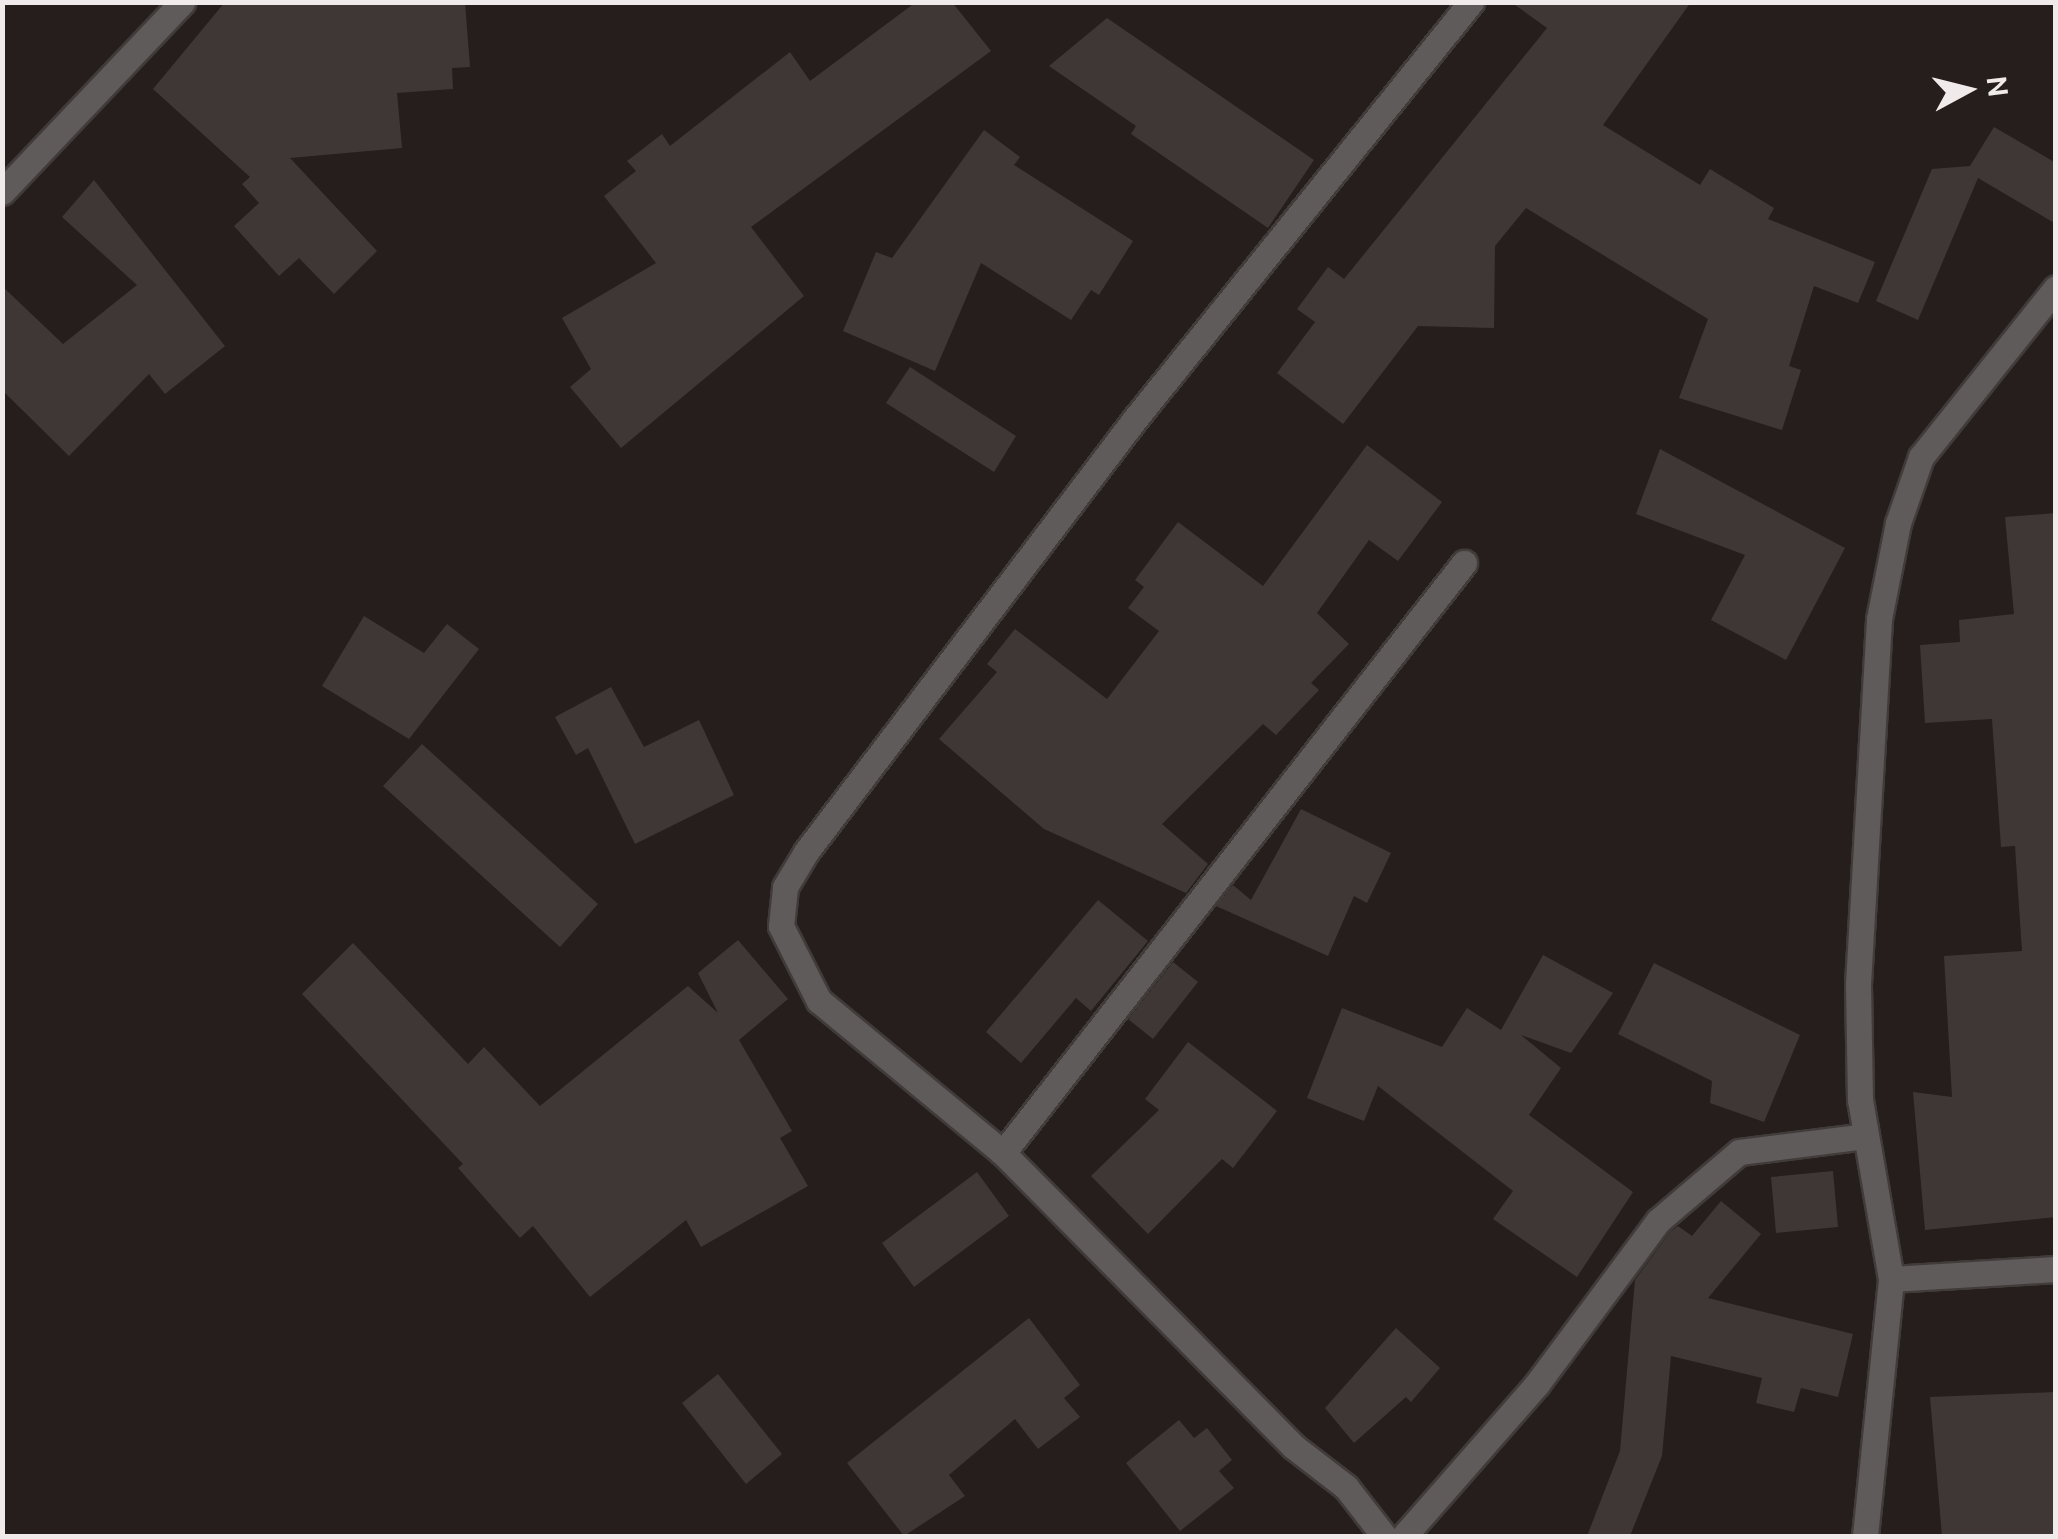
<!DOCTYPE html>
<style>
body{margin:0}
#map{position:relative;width:2058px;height:1539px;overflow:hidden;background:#251e1d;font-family:Ubuntu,sans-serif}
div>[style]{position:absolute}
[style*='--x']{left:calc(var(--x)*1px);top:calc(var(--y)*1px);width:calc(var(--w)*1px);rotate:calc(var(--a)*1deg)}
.building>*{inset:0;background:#3f3735}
.roads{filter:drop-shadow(2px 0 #413b3a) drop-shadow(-2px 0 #413b3a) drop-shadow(0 2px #413b3a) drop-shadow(0 -2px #413b3a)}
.minor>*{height:25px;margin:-12.5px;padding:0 12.5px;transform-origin:12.5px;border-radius:12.5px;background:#5f5b5b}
span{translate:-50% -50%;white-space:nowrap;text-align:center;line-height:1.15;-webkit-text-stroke:9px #251e1d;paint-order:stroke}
.frame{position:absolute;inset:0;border:5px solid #f0ebea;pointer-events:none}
.north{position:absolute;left:1918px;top:40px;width:100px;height:100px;-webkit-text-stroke:8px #251e1d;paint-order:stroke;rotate:83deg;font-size:28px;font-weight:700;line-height:40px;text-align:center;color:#f0ebea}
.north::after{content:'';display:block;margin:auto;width:35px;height:45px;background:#f0ebea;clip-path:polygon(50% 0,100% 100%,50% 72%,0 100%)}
</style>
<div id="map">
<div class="building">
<i style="clip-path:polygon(225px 2px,465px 2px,470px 67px,452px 68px,453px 89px,397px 93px,402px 148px,290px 158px,377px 251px,334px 294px,299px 258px,279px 276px,234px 226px,259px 203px,242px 184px,250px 177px,153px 89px)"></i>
<i style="clip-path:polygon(916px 2px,952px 2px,991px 51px,751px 227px,804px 296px,621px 448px,570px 387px,591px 369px,562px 318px,656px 263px,604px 196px,636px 171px,627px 161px,662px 134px,670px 146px,790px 52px,810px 81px)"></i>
<i style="clip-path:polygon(1511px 2px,1691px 2px,1603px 125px,1700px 185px,1710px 169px,1774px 208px,1768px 219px,1875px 262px,1858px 303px,1814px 286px,1789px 366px,1801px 370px,1782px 430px,1679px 398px,1708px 319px,1526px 208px,1495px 246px,1494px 328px,1418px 326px,1343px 424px,1277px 373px,1315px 322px,1297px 309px,1328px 267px,1344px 279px,1547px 28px)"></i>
<i style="clip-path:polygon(1107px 18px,1314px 160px,1268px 228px,1131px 134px,1136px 126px,1049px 66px)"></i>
<i style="clip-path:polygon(1994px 127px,2056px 163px,2056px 224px,1978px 178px,1918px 320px,1876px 301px,1932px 169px,1970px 166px)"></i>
<i style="clip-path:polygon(984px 130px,1020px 157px,1014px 165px,1133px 241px,1099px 295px,1091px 290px,1071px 320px,981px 263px,935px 371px,843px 331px,876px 252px,892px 258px)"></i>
<i style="clip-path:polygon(94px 180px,225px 346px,165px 394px,149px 374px,69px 456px,2px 390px,2px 286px,63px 344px,137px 285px,62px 217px)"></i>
<i style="clip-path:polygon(910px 367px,1016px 436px,994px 472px,886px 403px)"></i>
<i style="clip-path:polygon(1367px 445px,1442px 502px,1398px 561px,1369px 540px,1317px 613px,1349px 644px,1311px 683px,1319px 690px,1276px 735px,1263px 724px,1162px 824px,1208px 864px,1186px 893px,1044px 829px,939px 739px,997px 672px,987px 664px,1015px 629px,1107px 699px,1159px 631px,1128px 608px,1144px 587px,1135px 580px,1178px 522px,1263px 586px)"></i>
<i style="clip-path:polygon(1660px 449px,1845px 548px,1786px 660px,1711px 620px,1745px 555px,1636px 514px)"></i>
<i style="clip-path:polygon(2056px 513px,2056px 1217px,1925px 1230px,1913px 1092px,1952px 1097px,1944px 956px,2022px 951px,2015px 846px,2001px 847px,1992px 719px,1925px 723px,1920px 645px,1960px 642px,1959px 620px,2014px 614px,2005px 517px)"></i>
<i style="clip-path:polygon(364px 616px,424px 653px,447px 624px,479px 649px,409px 739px,322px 686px)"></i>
<i style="clip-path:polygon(611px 687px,644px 747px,699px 720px,734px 795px,635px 844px,588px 748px,576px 755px,555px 717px)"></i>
<i style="clip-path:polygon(422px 744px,598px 904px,560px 947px,383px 786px)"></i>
<i style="clip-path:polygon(1301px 809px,1391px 853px,1367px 903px,1354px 896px,1328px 956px,1216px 906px,1233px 885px,1251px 900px)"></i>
<i style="clip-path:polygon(1098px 900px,1148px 941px,1091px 1011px,1076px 998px,1021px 1063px,986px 1032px)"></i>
<i style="clip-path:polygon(738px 940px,788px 999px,739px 1040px,792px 1131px,780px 1138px,808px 1186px,701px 1247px,686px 1220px,590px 1297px,533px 1226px,520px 1238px,458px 1168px,463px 1164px,302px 994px,353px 943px,468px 1064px,484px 1047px,540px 1106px,688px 986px,718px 1013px,698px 973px)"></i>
<i style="clip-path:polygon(1543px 955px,1613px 993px,1571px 1053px,1521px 1035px,1561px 1068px,1529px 1115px,1633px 1192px,1577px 1277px,1493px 1219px,1513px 1191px,1378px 1086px,1364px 1121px,1307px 1098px,1342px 1008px,1442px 1047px,1467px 1008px,1501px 1030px)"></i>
<i style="clip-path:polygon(1173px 962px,1198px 982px,1153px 1039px,1128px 1019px)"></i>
<i style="clip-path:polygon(1654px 963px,1800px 1035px,1764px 1122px,1710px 1103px,1712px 1081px,1618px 1034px)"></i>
<i style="clip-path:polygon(1188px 1042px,1277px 1111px,1233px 1168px,1222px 1159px,1148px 1234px,1091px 1176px,1159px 1110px,1145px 1099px)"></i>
<i style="clip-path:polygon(1833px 1171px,1838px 1227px,1776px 1233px,1771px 1177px)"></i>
<i style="clip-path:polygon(977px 1172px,1009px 1216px,914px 1287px,882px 1243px)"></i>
<i style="clip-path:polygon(1721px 1201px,1761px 1234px,1708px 1298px,1853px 1334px,1838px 1397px,1801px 1388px,1794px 1412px,1756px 1403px,1762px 1378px,1671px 1356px,1662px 1456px,1630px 1536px,1587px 1536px,1620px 1451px,1635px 1280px,1670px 1232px,1678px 1226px,1692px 1236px)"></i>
<i style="clip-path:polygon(1029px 1318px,1080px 1385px,1064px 1398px,1080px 1417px,1038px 1449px,1015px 1419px,949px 1475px,965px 1496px,904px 1536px,847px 1463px)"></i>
<i style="clip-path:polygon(1396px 1328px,1440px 1368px,1411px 1402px,1406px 1397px,1354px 1443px,1325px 1408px)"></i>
<i style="clip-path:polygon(718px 1374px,782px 1454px,746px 1484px,682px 1403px)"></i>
<i style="clip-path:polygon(2056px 1392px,2056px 1536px,1942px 1536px,1930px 1397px)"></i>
<i style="clip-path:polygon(1179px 1420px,1194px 1438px,1207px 1428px,1232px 1460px,1219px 1471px,1234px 1488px,1180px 1531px,1126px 1463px)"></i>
</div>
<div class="roads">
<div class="minor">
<i style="--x:2;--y:192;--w:262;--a:-46.5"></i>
<i style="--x:1003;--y:1153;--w:749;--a:-52"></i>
<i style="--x:1891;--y:1279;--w:165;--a:-3.5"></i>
<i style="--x:1384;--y:1536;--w:62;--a:-127.8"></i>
<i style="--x:1346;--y:1487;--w:67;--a:-142.3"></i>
<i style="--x:1293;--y:1446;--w:412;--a:-134.7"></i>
<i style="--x:1003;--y:1153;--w:239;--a:-140.4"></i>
<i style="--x:819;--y:1001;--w:84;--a:-116.9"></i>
<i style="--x:781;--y:926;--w:39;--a:-84"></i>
<i style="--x:785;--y:887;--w:41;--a:-59"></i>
<i style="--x:806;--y:852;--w:544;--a:-52.77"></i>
<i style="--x:1135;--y:419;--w:536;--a:-51.14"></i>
<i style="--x:1404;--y:1536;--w:202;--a:-48.8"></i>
<i style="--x:1537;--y:1384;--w:203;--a:-53.4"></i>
<i style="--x:1658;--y:1221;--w:106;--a:-40.4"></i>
<i style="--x:1739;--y:1152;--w:127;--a:-7.2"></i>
<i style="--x:1865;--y:1536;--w:258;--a:-84.2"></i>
<i style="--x:1891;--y:1279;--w:182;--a:-99.8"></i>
<i style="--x:1860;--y:1100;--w:116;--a:-91"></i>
<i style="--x:1858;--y:984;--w:366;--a:-86.7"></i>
<i style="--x:1879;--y:619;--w:98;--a:-78.8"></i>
<i style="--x:1898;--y:523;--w:70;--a:-70.8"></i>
<i style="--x:1921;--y:457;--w:216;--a:-51.4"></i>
</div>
</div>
<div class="frame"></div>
<div class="north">N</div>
</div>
